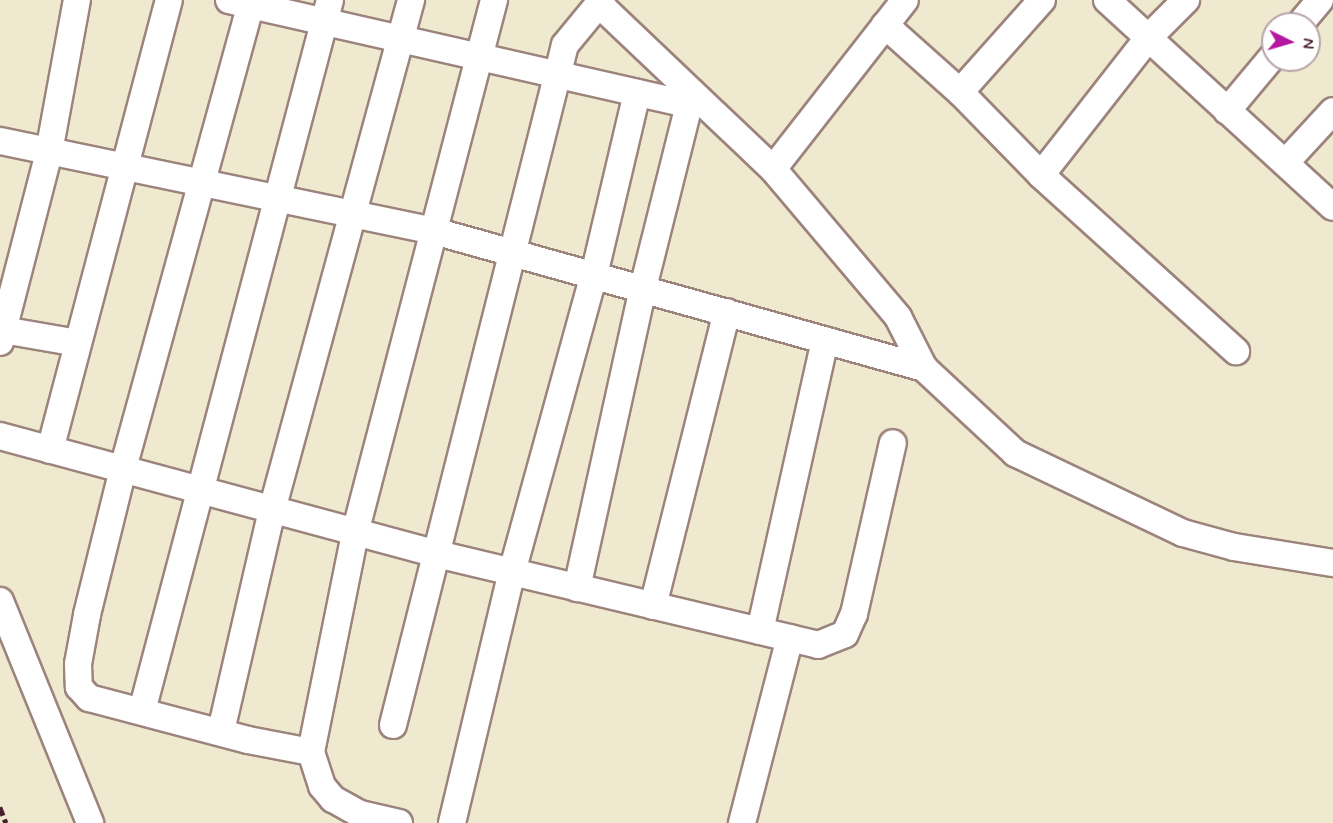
<!DOCTYPE html>
<style>
body{margin:0}
#map{position:relative;width:1333px;height:823px;overflow:hidden;background:#eee9cf;font-family:Mynerve,sans-serif}
div>[style]{position:absolute}
[style*='--x']{left:calc(var(--x)*1px);top:calc(var(--y)*1px);width:calc(var(--w)*1px);rotate:calc(var(--a)*1deg)}
.roads{filter:drop-shadow(2px 0 #9c847d) drop-shadow(-2px 0 #9c847d) drop-shadow(0 2px #9c847d) drop-shadow(0 -2px #9c847d)}
.street>*{height:26px;margin:-13px;padding:0 13px;transform-origin:13px;border-radius:13px;background:#fff}
.rail>*{height:4.5px;margin-top:-2.25px;transform-origin:0;background:repeating-linear-gradient(90deg,#4a1f2b 0 9px,transparent 0 13.5px)}
span{translate:-50% -50%;white-space:nowrap;text-align:center;line-height:1.15;-webkit-text-stroke:4.5px #fff;paint-order:stroke}
.north{position:absolute;left:1261px;top:12px;width:60px;height:60px;box-sizing:border-box;background:#fff;border:2px solid #b7a5aa;border-radius:50%;rotate:95deg;font-size:16px;font-weight:700;line-height:24px;text-align:center;color:#4a1f2b}
.north::after{content:'';display:block;margin:auto;width:21px;height:27px;background:#b5179e;clip-path:polygon(50% 0,100% 100%,50% 72%,0 100%)}
</style>
<div id="map">
<div class="roads">
<div class="street">
<i style="--x:229;--y:0;--w:471;--a:12.8"></i>
<i style="--x:252;--y:0;--w:486;--a:105.4"></i>
<i style="--x:123;--y:469;--w:150;--a:103.9"></i>
<i style="--x:87;--y:615;--w:50;--a:100.4"></i>
<i style="--x:78;--y:664;--w:23;--a:88"></i>
<i style="--x:79;--y:687;--w:15;--a:48"></i>
<i style="--x:89;--y:698;--w:164;--a:14.8"></i>
<i style="--x:248;--y:740;--w:64;--a:10.8"></i>
<i style="--x:311;--y:752;--w:36;--a:72"></i>
<i style="--x:322;--y:786;--w:17;--a:50"></i>
<i style="--x:333;--y:799;--w:31;--a:29"></i>
<i style="--x:360;--y:814;--w:40;--a:13"></i>
<i style="--x:1107;--y:0;--w:306;--a:42.5"></i>
<i style="--x:599;--y:4;--w:240;--a:43.5"></i>
<i style="--x:773;--y:169;--w:194;--a:49.8"></i>
<i style="--x:898;--y:317;--w:57;--a:63"></i>
<i style="--x:924;--y:368;--w:125;--a:43"></i>
<i style="--x:1015;--y:453;--w:186;--a:25.5"></i>
<i style="--x:1183;--y:533;--w:53;--a:15.4"></i>
<i style="--x:1234;--y:547;--w:100;--a:9.2"></i>
<i style="--x:1300;--y:24;--w:31;--a:-50"></i>
<i style="--x:885;--y:25;--w:101;--a:41.8"></i>
<i style="--x:960;--y:92;--w:116;--a:45.7"></i>
<i style="--x:1041;--y:175;--w:263;--a:42.1"></i>
<i style="--x:960;--y:92;--w:123;--a:-48.3"></i>
<i style="--x:1227;--y:111;--w:72;--a:-50.1"></i>
<i style="--x:0;--y:141;--w:443;--a:11.7"></i>
<i style="--x:434;--y:231;--w:509;--a:15.62"></i>
<i style="--x:1286;--y:162;--w:69;--a:-47.3"></i>
<i style="--x:773;--y:169;--w:214;--a:-52"></i>
<i style="--x:1041;--y:175;--w:174;--a:-52"></i>
<i style="--x:1148;--y:38;--w:54;--a:-45"></i>
<i style="--x:3;--y:330;--w:76;--a:9.8"></i>
<i style="--x:0;--y:342;--w:196;--a:-75.5"></i>
<i style="--x:49;--y:152;--w:155;--a:-79.6"></i>
<i style="--x:0;--y:436;--w:453;--a:15.1"></i>
<i style="--x:437;--y:554;--w:392;--a:13.4"></i>
<i style="--x:818;--y:645;--w:29;--a:-22"></i>
<i style="--x:845;--y:634;--w:22;--a:-66"></i>
<i style="--x:854;--y:614;--w:175;--a:-77.2"></i>
<i style="--x:50;--y:450;--w:465;--a:-75.2"></i>
<i style="--x:577;--y:588;--w:307;--a:-77.6"></i>
<i style="--x:643;--y:288;--w:201;--a:-75.9"></i>
<i style="--x:0;--y:601;--w:240;--a:67.9"></i>
<i style="--x:653;--y:606;--w:303;--a:-75.9"></i>
<i style="--x:760;--y:631;--w:298;--a:-77.4"></i>
<i style="--x:142;--y:711;--w:735;--a:-75.19"></i>
<i style="--x:393;--y:725;--w:701;--a:-75.81"></i>
<i style="--x:565;--y:45;--w:58;--a:-50.6"></i>
<i style="--x:221;--y:731;--w:227;--a:-77"></i>
<i style="--x:272;--y:510;--w:529;--a:-74.75"></i>
<i style="--x:311;--y:752;--w:223;--a:-78.6"></i>
<i style="--x:355;--y:533;--w:551;--a:-75.38"></i>
<i style="--x:452;--y:823;--w:258;--a:-76.6"></i>
<i style="--x:512;--y:572;--w:308;--a:-74.6"></i>
<i style="--x:594;--y:275;--w:187;--a:-76.7"></i>
<i style="--x:742;--y:823;--w:191;--a:-75.5"></i>
</div>
</div>
<div class="rail">
<i style="--x:0;--y:807;--w:17;--a:69"></i>
</div>
<div class="north">N</div>
</div>
